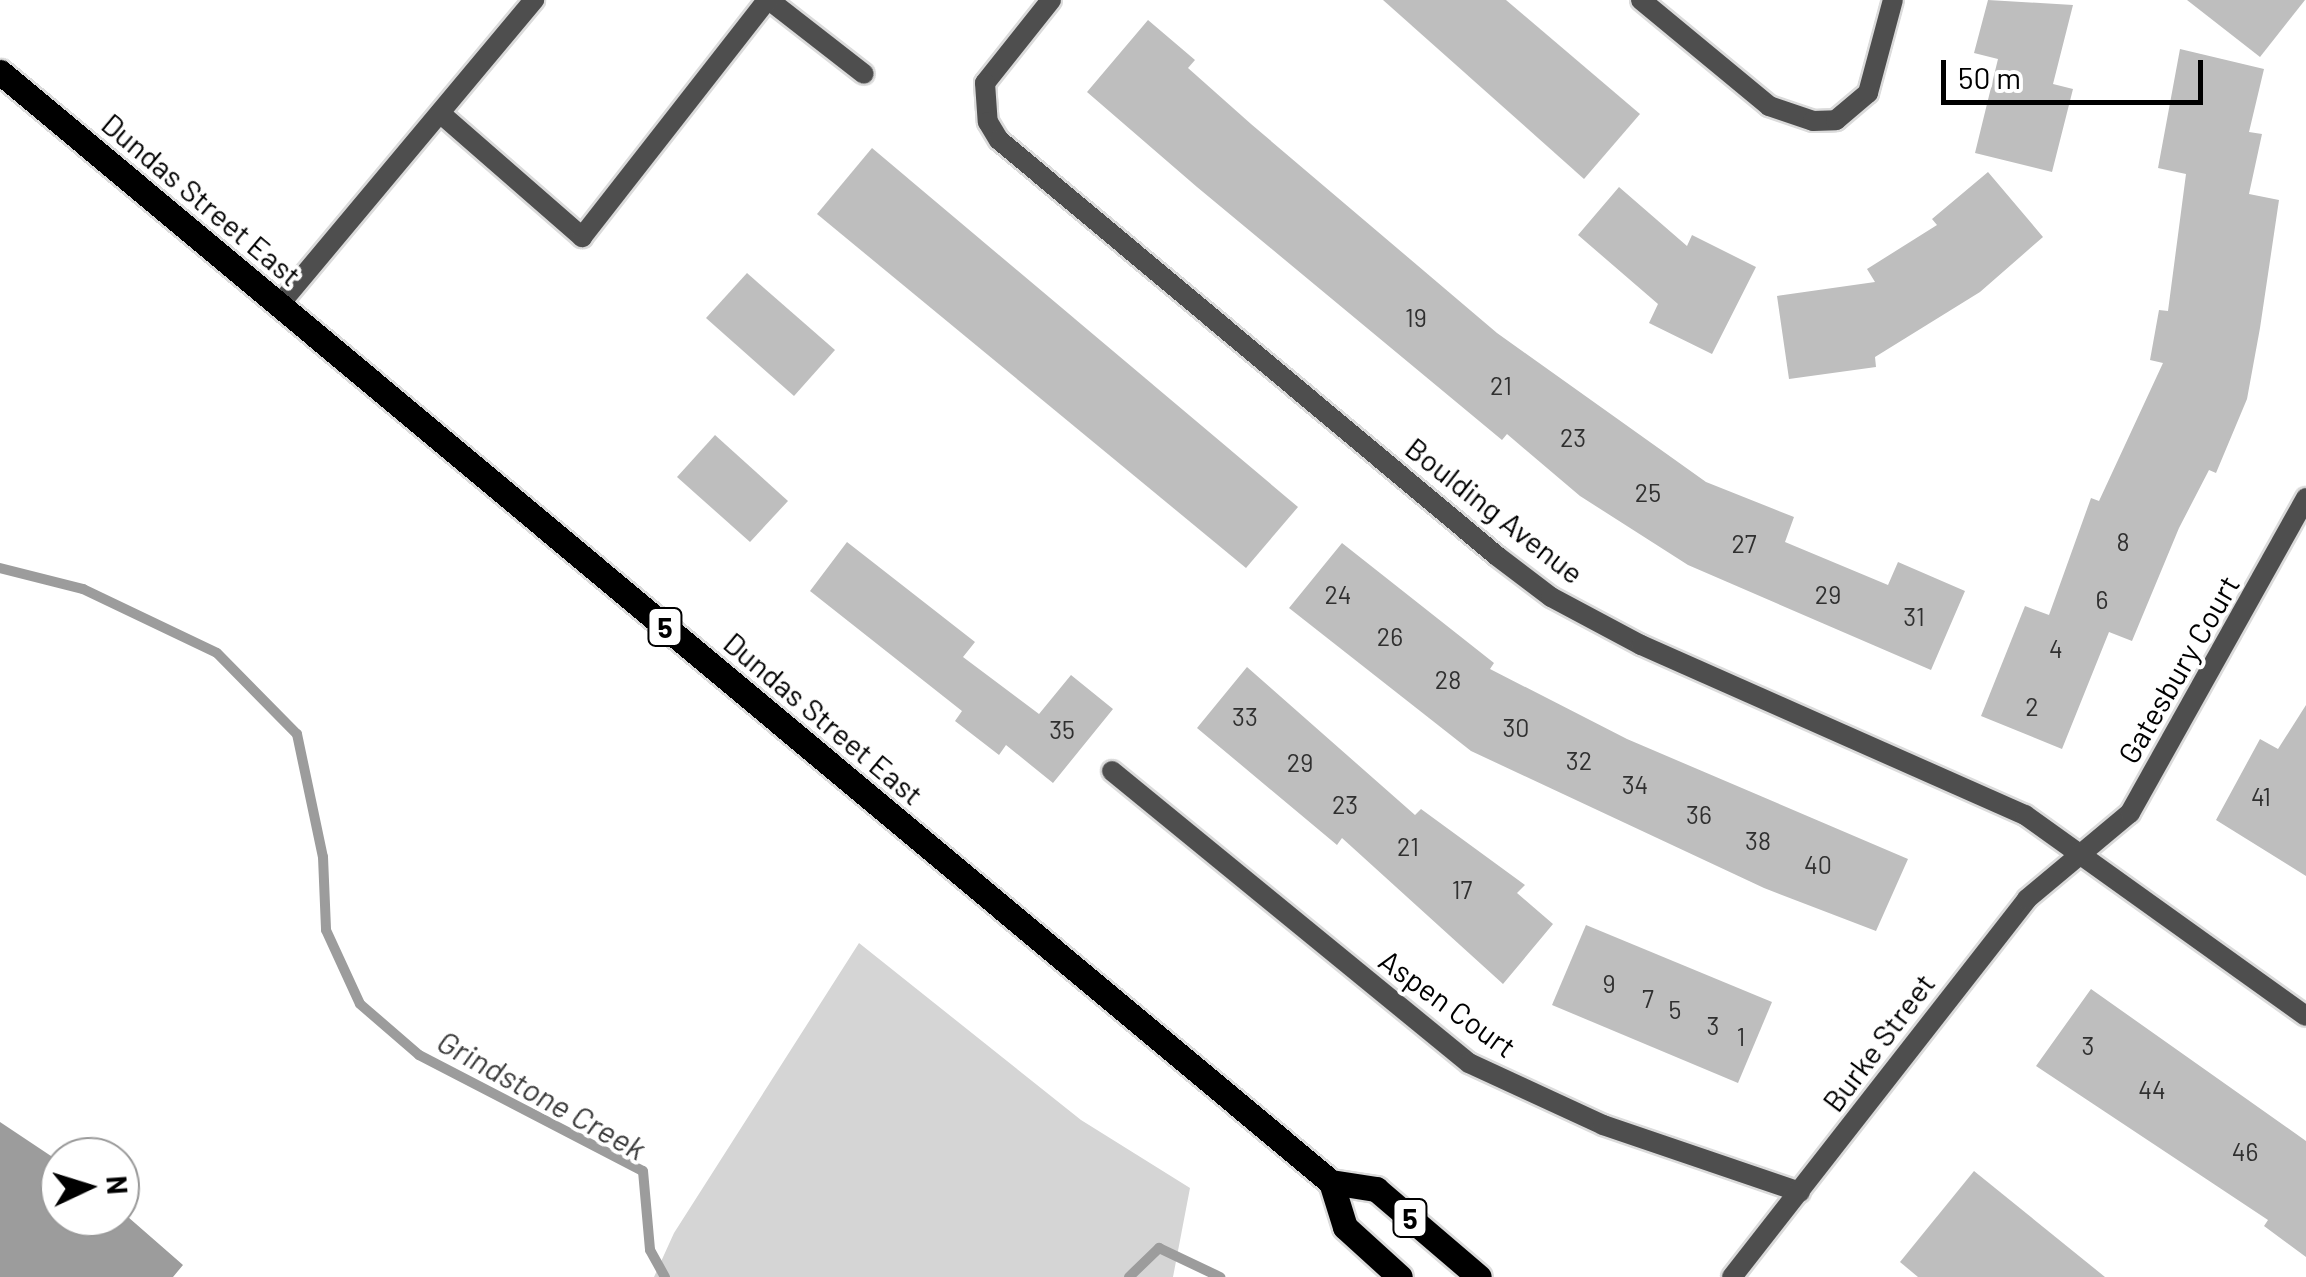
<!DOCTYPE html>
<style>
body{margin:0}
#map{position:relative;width:2306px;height:1277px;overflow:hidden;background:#fff;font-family:Barlow,sans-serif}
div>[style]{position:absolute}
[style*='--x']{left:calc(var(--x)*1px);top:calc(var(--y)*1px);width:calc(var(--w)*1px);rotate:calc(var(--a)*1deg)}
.green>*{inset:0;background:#d5d5d5}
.water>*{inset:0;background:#9c9c9c}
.stream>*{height:10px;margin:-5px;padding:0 5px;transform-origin:5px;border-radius:5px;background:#9c9c9c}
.building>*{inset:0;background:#bebebe}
.roads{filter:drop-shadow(2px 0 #dbdbdb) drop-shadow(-2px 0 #dbdbdb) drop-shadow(0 2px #dbdbdb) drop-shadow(0 -2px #dbdbdb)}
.minor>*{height:20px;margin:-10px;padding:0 10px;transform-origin:10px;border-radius:10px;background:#4e4e4e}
.primary>*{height:25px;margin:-12.5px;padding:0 12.5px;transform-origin:12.5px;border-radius:12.5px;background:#000}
span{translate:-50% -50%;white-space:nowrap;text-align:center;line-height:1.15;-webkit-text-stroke:8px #fff;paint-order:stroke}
.number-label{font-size:25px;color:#303030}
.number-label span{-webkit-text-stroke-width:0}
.shield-label span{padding:2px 8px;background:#fff;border:2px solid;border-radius:8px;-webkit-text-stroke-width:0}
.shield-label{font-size:28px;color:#000;font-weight:700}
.street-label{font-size:30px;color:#000}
.water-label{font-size:32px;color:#3d3d3d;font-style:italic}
.north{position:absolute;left:40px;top:1137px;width:100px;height:100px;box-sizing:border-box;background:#fff;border:2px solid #999;border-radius:50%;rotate:86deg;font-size:28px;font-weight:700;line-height:40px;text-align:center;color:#000}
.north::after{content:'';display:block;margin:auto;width:35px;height:45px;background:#000;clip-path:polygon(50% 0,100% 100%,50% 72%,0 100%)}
.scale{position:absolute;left:1941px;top:60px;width:262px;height:45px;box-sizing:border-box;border:5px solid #000;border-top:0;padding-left:12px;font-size:30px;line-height:35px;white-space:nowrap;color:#000;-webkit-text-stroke:8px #fff;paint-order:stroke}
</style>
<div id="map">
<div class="green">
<i style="clip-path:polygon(859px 943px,1081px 1120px,1190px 1188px,1173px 1277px,654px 1277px,674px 1233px)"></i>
</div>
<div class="water">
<i style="clip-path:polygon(0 1122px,60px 1162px,60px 1217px,120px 1217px,120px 1210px,183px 1265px,173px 1277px,0 1277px)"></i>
</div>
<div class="stream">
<i style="--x:0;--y:568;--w:86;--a:14.2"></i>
<i style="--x:83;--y:589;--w:148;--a:25.5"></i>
<i style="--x:217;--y:653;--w:114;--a:45.4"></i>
<i style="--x:297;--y:734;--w:126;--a:78.1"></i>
<i style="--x:323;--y:857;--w:73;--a:87.6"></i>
<i style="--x:326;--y:930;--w:81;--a:65.3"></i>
<i style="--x:360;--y:1004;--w:78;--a:40.8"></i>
<i style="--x:419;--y:1055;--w:252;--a:27.4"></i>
<i style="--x:643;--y:1171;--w:79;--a:84.9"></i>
<i style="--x:650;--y:1250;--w:31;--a:61"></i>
<i style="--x:1129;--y:1277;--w:42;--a:-44"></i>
<i style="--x:1159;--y:1248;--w:68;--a:25.4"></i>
</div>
<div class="building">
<i style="clip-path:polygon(1383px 0,1506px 0,1640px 114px,1584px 179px)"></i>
<i style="clip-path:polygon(1988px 0,2073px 5px,2053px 84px,2073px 89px,2052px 172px,1975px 153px,1998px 59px,1974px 53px)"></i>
<i style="clip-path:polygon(2187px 0,2305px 0,2260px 57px)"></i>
<i style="clip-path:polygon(1148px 20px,1195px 60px,1188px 68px,1251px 124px,1497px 333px,1706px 482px,1794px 517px,1785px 542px,1888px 585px,1898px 562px,1965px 591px,1931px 670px,1688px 565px,1580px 496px,1507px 434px,1502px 440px,1197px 187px,1087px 92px)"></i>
<i style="clip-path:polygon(2180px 49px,2264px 69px,2249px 132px,2262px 134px,2249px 194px,2279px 200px,2260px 328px,2247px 399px,2216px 473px,2209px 470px,2179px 528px,2132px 641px,2109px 632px,2062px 749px,1981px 716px,2025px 606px,2049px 615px,2091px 498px,2099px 501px,2163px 363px,2150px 360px,2159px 310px,2168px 311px,2186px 174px,2158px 168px)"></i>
<i style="clip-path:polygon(872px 148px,1298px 507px,1246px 568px,817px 214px)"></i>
<i style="clip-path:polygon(1988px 172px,2043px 237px,1980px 292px,1875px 357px,1876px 367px,1789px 379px,1777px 296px,1875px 282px,1867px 269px,1937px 225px,1932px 219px)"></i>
<i style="clip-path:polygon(1619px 187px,1687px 246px,1692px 235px,1756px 267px,1712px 354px,1649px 323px,1658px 304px,1578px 235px)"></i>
<i style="clip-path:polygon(747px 273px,835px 350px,794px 396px,706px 318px)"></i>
<i style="clip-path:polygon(715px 435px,788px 501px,750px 542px,677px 477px)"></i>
<i style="clip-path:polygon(847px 542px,975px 642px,963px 657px,1039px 714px,1071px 675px,1113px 709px,1053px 783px,1006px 745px,999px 755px,955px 721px,962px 711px,810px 591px)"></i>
<i style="clip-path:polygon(1342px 543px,1494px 663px,1490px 669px,1627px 739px,1908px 859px,1876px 931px,1764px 888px,1471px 751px,1289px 608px)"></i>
<i style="clip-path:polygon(1247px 667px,1415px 815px,1421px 809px,1525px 885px,1517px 893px,1553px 924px,1503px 984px,1342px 838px,1337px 845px,1197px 728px)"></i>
<i style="clip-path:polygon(2306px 705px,2306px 876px,2216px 820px,2260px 739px,2278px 749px)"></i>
<i style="clip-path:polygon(1586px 925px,1772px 1002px,1738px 1083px,1552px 1005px)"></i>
<i style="clip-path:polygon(2091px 989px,2306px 1141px,2306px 1257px,2264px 1226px,2268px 1220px,2036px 1066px)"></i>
<i style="clip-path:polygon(1974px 1171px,2105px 1277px,1918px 1277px,1900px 1262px)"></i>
</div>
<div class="roads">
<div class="minor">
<i style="--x:769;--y:0;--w:120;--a:37.9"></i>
<i style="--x:1051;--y:0;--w:106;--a:128.5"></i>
<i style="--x:985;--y:83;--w:39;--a:86"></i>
<i style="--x:988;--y:122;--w:21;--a:59"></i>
<i style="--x:999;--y:140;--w:649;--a:39.87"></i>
<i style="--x:1497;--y:556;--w:68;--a:37.2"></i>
<i style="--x:1551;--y:597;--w:102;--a:28.1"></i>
<i style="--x:1641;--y:645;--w:420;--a:23.9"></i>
<i style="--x:2025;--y:815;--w:345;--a:35.6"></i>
<i style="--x:1641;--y:0;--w:166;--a:39.6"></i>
<i style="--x:1769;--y:106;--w:46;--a:18.8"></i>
<i style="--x:1813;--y:121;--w:23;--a:-2"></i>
<i style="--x:1836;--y:120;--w:42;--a:-40.2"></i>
<i style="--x:1868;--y:93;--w:96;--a:-75"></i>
<i style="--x:440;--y:113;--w:189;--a:41.1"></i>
<i style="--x:582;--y:237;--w:301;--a:-52"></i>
<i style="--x:279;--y:305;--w:398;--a:-50.1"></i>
<i style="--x:1112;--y:771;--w:461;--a:39.3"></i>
<i style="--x:1469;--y:1063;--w:148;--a:24.8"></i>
<i style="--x:1603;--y:1125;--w:208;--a:18.8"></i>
<i style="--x:1732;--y:1277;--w:479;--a:-52"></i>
<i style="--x:2027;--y:899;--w:134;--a:-39.9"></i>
<i style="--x:2130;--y:813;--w:361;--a:-60.8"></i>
</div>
<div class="primary">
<i style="--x:0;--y:72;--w:1733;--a:39.83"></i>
<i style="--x:1331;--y:1182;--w:46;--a:8.8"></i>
<i style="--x:1376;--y:1189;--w:135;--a:40.5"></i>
<i style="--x:1331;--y:1182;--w:47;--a:72.7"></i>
<i style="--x:1345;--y:1227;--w:74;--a:42.3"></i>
</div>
</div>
<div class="number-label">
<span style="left:1416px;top:317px">19</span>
<span style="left:1501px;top:385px">21</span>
<span style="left:1573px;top:437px">23</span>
<span style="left:1648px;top:492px">25</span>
<span style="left:2123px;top:541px">8</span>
<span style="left:1744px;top:543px">27</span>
<span style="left:1338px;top:594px">24</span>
<span style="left:1828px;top:594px">29</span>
<span style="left:2102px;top:599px">6</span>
<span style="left:1914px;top:616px">31</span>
<span style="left:1390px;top:636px">26</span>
<span style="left:2056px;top:648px">4</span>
<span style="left:1448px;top:679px">28</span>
<span style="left:2032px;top:706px">2</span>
<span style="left:1245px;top:716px">33</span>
<span style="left:1516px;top:727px">30</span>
<span style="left:1062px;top:729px">35</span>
<span style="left:1579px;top:760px">32</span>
<span style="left:1300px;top:762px">29</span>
<span style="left:1635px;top:784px">34</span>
<span style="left:2261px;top:796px">41</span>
<span style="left:1345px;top:804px">23</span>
<span style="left:1699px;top:814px">36</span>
<span style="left:1758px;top:840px">38</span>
<span style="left:1408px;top:846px">21</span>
<span style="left:1818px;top:864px">40</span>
<span style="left:1462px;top:889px">17</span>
<span style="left:1609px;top:983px">9</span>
<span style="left:1648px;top:998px">7</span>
<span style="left:1675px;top:1009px">5</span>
<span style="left:1713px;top:1025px">3</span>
<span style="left:1741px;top:1036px">1</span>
<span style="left:2088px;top:1045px">3</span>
<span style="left:2152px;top:1089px">44</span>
<span style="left:2245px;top:1151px">46</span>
</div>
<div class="shield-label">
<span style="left:665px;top:627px">5</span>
<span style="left:1410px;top:1218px">5</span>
</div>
<div class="street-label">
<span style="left:202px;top:199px;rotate:40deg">Dundas Street East</span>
<span style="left:1495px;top:510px;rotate:38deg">Boulding Avenue</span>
<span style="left:2178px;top:669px;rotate:-60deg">Gatesbury Court</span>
<span style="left:824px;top:718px;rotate:40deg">Dundas Street East</span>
<span style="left:1448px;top:1003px;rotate:36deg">Aspen Court</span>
<span style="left:1878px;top:1042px;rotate:-53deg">Burke Street</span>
</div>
<div class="water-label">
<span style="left:542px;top:1094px;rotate:29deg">Grindstone Creek</span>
</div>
<div class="north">N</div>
<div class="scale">50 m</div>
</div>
